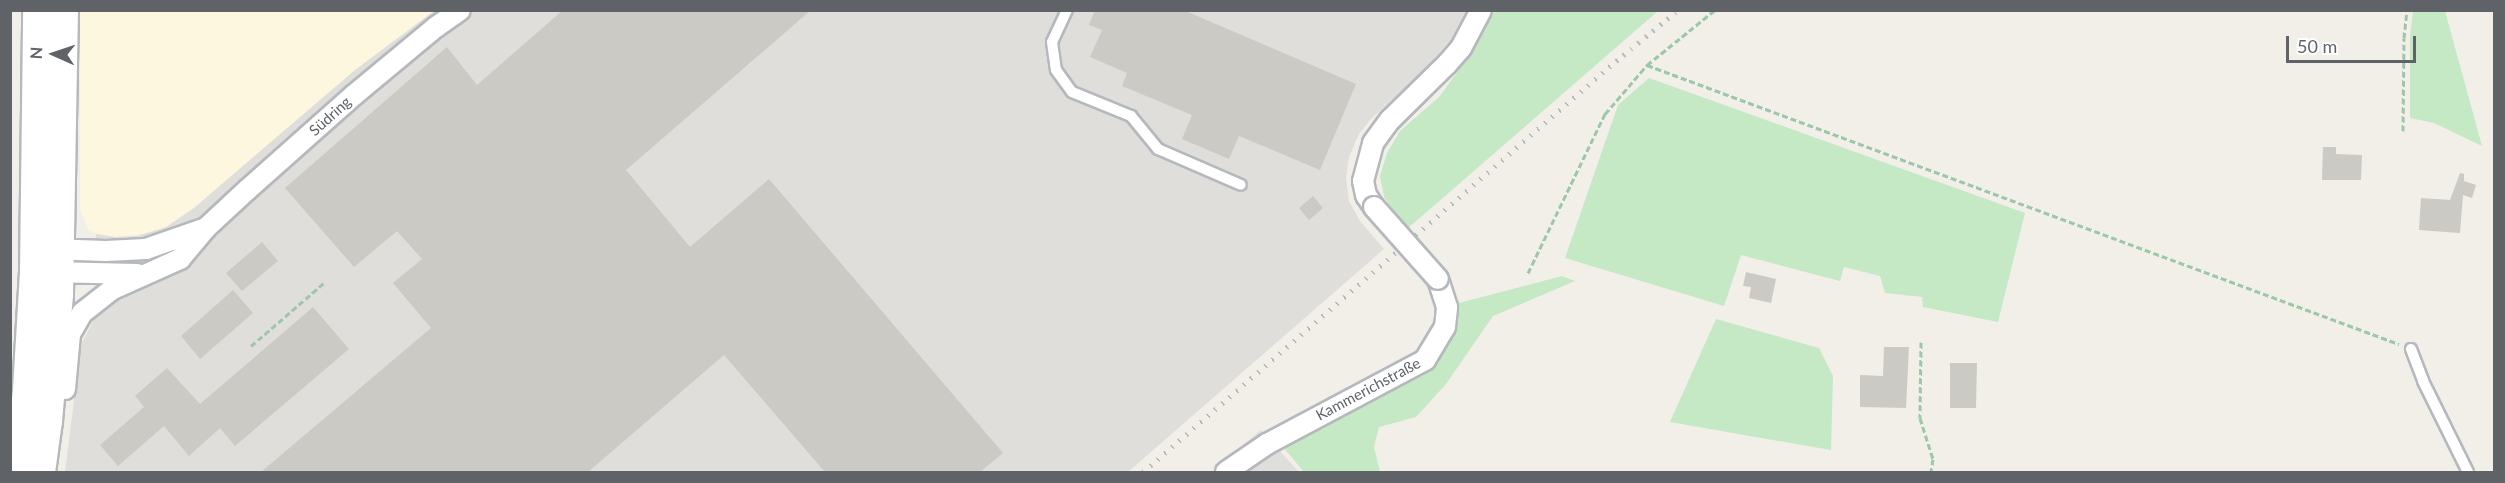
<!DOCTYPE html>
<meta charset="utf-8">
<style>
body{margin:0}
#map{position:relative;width:2505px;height:483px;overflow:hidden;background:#f1efe8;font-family:Lato,sans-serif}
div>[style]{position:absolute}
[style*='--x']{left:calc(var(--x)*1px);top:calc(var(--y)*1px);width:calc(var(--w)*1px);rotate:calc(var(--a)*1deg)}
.commercial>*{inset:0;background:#fef7e0}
.industrial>*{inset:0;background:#e0deda}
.green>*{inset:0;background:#c5e8c5}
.building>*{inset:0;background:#cccac5}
.path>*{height:3px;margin-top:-1.5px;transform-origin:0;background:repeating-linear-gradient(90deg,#9cc7a9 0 6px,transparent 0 9px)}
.roads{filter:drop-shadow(2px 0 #b5b8bc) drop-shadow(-2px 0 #b5b8bc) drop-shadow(0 2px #b5b8bc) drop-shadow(0 -2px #b5b8bc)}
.lane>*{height:10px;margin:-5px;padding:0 5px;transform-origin:5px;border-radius:5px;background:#fff}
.street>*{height:20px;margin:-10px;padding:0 10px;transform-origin:10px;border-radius:10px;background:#fff}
.secondary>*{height:28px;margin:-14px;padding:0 14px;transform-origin:14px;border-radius:14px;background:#fff}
.rail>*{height:4.5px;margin-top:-2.25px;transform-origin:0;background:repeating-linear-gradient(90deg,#b6b7b8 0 1.5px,transparent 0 9.5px)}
.bridges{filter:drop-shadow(2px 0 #b5b8bc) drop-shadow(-2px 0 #b5b8bc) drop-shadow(0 2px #b5b8bc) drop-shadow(0 -2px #b5b8bc)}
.street-bridge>*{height:20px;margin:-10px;padding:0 10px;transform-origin:10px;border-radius:10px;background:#fff}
span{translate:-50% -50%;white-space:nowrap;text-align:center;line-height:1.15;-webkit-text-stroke:5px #fff;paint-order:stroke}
.street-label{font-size:15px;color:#5f6368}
.frame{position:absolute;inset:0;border:12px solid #5f6368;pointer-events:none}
.north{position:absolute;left:24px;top:24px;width:60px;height:60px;-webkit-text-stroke:4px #fff;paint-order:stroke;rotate:273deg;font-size:16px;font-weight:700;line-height:24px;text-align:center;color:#5f6368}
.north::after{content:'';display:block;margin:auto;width:21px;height:27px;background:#5f6368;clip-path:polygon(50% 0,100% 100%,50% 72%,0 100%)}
.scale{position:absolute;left:2286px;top:36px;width:130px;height:27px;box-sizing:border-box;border:3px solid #5f6368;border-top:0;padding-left:8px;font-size:18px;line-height:21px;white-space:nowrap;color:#5f6368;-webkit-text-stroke:4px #fff;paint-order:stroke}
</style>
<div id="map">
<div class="commercial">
<i style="clip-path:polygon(80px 11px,434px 11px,355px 70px,194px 208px,166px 227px,152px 233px,115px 237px,100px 235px,89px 230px,80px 209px)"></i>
</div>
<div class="industrial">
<i style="clip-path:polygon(434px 11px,1468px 11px,1454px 36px,1421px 73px,1371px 119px,1359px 134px,1349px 157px,1346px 178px,1349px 201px,1360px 221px,1384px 249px,1128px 472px,65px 472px,81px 345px,96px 315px,96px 234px,115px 237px,137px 236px,166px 227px,194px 208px,355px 70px)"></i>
<i style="clip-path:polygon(1261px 430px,1299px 472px,1212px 472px)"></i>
</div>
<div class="green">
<i style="clip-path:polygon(1495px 10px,1658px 11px,1407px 229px,1384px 197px,1380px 176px,1387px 153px,1400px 131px,1439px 97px,1475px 48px)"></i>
<i style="clip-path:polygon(2413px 11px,2445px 11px,2482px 146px,2434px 123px,2410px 118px,2410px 37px)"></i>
<i style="clip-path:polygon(1649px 78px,2025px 213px,1998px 322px,1923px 307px,1922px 297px,1885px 293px,1880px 276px,1844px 267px,1840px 281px,1741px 255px,1724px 306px,1565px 258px,1618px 105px)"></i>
<i style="clip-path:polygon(1562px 276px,1575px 281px,1493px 316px,1446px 384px,1416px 417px,1379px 427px,1374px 447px,1380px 472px,1304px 472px,1283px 447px,1424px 375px,1453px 332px,1459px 303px)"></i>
<i style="clip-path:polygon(1716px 319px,1819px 348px,1833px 376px,1831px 450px,1670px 422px)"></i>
</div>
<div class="building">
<i style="clip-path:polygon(563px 10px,811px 10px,626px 170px,690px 247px,769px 179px,1003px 453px,980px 472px,825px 472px,724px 355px,588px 472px,261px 472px,431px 328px,393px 283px,422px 259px,397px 231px,354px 267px,285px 188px,447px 47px,477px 85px)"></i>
<i style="clip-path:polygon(1095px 10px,1183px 10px,1356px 84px,1320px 170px,1239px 136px,1229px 159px,1182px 139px,1192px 115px,1122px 86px,1127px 73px,1090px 57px,1102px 30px,1089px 25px)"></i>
<i style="clip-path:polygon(2323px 147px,2336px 147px,2336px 154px,2362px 155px,2361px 180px,2322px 180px)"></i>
<i style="clip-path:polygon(2460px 173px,2464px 174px,2464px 181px,2476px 185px,2472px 198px,2463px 195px,2460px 233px,2419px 230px,2421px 198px,2450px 200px)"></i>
<i style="clip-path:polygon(1313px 196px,1323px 208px,1309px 220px,1299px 208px)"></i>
<i style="clip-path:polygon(262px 242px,278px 261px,242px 291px,226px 273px)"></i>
<i style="clip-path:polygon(1746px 272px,1776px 279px,1771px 303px,1749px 298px,1751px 287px,1743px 286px)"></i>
<i style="clip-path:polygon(233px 290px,253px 313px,200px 359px,181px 336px)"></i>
<i style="clip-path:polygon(313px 307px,349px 349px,235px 446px,220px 428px,189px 456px,164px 426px,118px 466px,100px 445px,144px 407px,135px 396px,167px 368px,200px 404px)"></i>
<i style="clip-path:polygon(1884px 347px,1909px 347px,1906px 408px,1860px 407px,1860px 375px,1883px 376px)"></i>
<i style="clip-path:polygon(1950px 363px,1977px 363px,1976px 408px,1950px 408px)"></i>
</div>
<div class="path">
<i style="--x:1647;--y:65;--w:802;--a:20.36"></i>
<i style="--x:2403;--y:131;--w:93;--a:-89.4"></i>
<i style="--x:2404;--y:38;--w:28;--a:-84"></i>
<i style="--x:1528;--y:273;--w:177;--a:-64.2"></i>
<i style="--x:1605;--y:114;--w:65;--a:-49.4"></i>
<i style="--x:1647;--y:65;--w:87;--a:-39"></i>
<i style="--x:1921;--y:342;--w:76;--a:90.8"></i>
<i style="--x:1920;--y:418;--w:43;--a:72.4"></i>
<i style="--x:1933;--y:459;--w:13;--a:99"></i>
<i style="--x:251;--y:346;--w:98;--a:-40.9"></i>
</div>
<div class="roads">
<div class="lane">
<i style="--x:1067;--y:10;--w:35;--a:115"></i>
<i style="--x:1052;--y:42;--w:28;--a:82"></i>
<i style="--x:1056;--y:70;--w:27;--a:54"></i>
<i style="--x:1072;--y:92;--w:64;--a:22.1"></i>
<i style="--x:1131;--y:116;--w:43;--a:50.7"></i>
<i style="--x:1158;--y:149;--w:90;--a:23.4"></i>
<i style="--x:2411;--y:349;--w:34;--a:69"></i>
<i style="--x:2423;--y:381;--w:102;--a:63.7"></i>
</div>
<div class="street">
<i style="--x:1374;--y:207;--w:14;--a:-124"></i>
<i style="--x:1366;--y:195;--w:14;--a:-102"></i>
<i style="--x:1363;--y:181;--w:39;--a:-75"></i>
<i style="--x:1373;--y:143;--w:29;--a:-54"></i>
<i style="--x:1390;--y:120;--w:80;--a:-44.5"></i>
<i style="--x:1447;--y:64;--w:21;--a:-49"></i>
<i style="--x:1461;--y:48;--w:43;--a:-62.2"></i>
<i style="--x:47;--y:249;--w:59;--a:1.9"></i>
<i style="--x:106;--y:251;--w:40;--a:-2.9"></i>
<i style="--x:146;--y:249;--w:60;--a:-19.3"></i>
<i style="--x:49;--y:272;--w:88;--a:1.3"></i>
<i style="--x:65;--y:389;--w:55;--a:-84.8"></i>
<i style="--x:70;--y:334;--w:24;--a:-60"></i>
<i style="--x:82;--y:313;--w:37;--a:-38"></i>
<i style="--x:111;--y:290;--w:76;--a:-24.2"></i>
<i style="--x:180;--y:259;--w:40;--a:-50"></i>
<i style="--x:206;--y:228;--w:56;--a:-42.8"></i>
<i style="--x:247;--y:190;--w:143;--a:-41.6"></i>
<i style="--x:354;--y:95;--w:107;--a:-39.7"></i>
<i style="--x:436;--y:27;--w:29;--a:-35"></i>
<i style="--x:1226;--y:472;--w:50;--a:-34.3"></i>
<i style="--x:1267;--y:444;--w:179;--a:-28"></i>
<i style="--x:1425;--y:360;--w:39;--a:-59"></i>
<i style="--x:1445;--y:327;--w:20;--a:-84"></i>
<i style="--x:1447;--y:307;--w:29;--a:-108"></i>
</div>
<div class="secondary">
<i style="--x:17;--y:472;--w:83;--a:-83"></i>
<i style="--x:27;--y:390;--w:119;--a:-86.6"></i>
<i style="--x:34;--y:271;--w:261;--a:-89.3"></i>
<i style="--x:41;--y:472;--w:51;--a:-82.2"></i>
<i style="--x:48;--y:421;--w:127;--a:-85"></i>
<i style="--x:59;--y:294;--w:284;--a:-89"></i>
</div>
</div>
<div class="rail">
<i style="--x:1143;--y:472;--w:627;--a:-40.99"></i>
<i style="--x:1616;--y:61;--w:80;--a:-39.4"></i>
</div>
<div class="bridges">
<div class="street-bridge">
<i style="--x:1374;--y:207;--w:96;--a:48.4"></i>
</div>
</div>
<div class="street-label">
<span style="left:330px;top:116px;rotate:-42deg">Südring</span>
<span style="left:1368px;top:389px;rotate:-28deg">Kammerichstraße</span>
</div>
<div class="frame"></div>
<div class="north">N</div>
<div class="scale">50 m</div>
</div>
